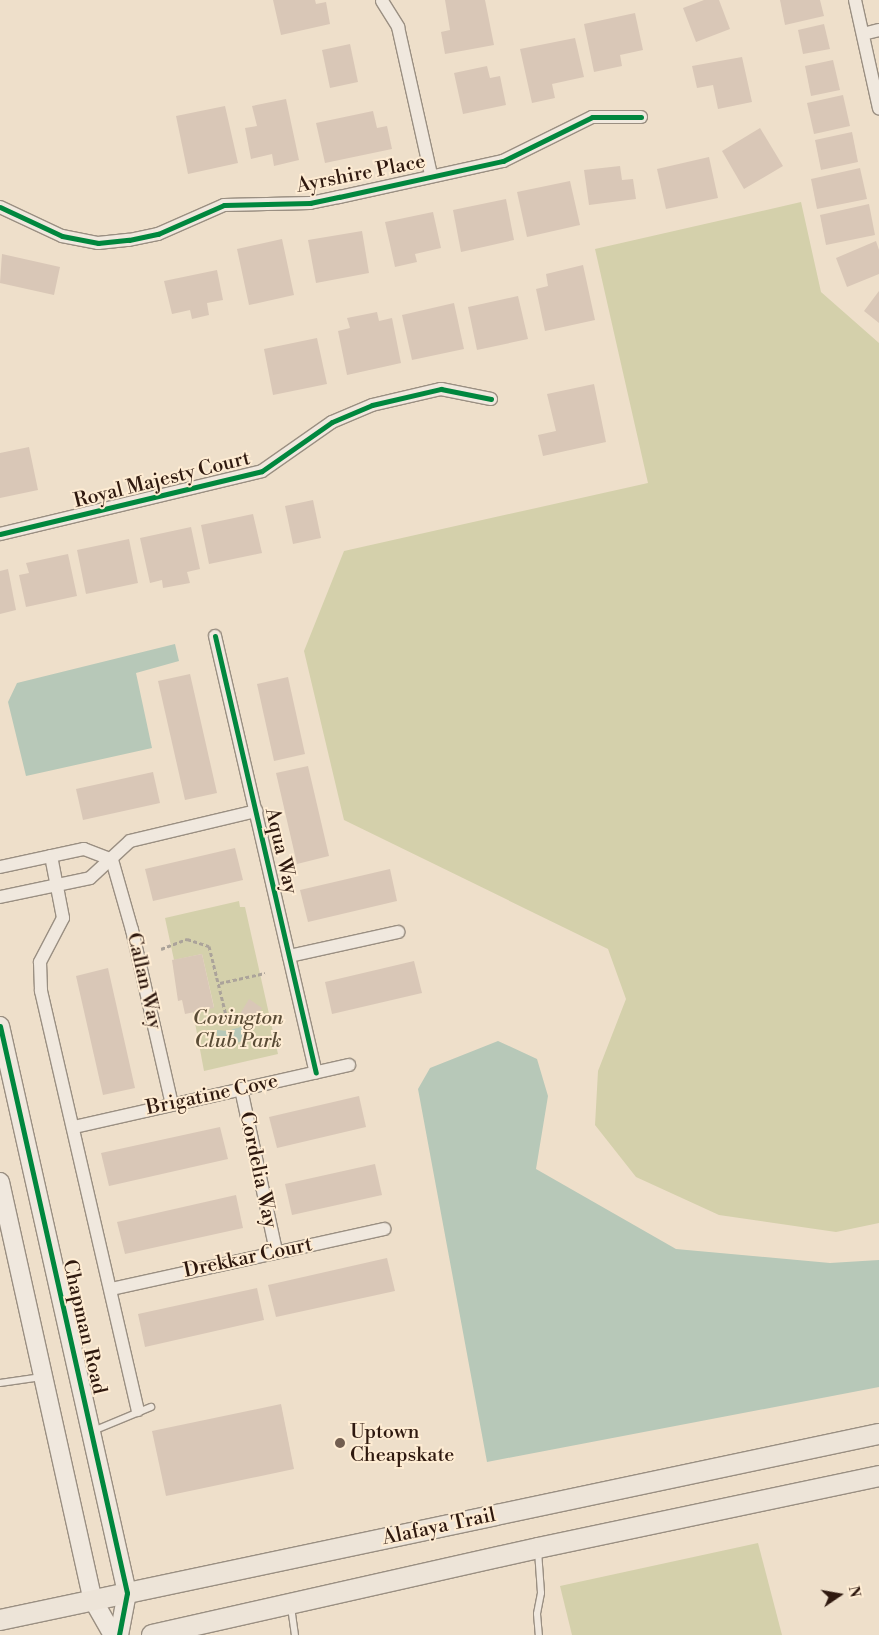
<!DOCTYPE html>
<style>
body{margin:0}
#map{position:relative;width:879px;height:1635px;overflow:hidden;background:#eedfca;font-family:"Libre Bodoni",serif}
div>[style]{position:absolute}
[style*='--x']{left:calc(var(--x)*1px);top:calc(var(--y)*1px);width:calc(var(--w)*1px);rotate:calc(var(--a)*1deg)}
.green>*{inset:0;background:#d4d0ab}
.water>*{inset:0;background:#b7c8b8}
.building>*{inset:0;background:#d9c7b7}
.path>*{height:3px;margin-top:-1.5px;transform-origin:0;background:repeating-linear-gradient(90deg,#aba39a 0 4px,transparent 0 6.5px)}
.roads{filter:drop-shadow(1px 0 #9a8f82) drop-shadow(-1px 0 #9a8f82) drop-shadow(0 1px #9a8f82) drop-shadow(0 -1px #9a8f82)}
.lane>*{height:6px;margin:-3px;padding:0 3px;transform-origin:3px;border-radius:3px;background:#f0e8de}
.street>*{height:12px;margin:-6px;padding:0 6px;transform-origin:6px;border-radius:6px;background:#f0e8de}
.secondary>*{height:18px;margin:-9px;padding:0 9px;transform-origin:9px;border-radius:9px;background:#f0e8de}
.primary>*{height:20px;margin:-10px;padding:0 10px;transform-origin:10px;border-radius:10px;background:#ede4d8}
.cycleway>*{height:5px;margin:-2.5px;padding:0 2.5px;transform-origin:2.5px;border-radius:2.5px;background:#00873e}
.dots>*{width:14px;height:14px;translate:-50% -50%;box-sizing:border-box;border:2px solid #feecd3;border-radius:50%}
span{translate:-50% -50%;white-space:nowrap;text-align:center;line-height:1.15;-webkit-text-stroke:4px #feecd3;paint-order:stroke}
.street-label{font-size:20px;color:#2f190f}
.park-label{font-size:20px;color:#5a4c36;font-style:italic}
.poi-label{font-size:20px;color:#2f190f}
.left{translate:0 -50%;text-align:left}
.north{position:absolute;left:814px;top:1570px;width:50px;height:50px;-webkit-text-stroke:4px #feecd3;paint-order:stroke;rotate:78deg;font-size:14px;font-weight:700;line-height:20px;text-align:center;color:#2f190f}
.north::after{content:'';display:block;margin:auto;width:18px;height:22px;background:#2f190f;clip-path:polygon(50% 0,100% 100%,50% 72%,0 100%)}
</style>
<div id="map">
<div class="green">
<i style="clip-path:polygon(801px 202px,821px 292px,879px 343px,879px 1223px,836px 1232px,719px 1215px,636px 1177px,595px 1125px,598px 1071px,626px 999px,608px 949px,344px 820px,304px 651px,344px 551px,648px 483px,595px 249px)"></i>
<i style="clip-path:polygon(239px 901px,240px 907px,245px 907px,278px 1054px,204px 1071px,193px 1012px,214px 1007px,202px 954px,174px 960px,165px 918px)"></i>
<i style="clip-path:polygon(758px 1543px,782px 1635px,572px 1635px,560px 1586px)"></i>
</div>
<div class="water">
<i style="clip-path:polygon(175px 644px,179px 661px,136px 673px,152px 748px,26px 776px,8px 702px,17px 683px)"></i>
<i style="clip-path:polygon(243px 1026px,247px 1035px,244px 1040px,227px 1047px,217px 1040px,217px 1030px,228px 1031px)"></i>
<i style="clip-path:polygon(498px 1041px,537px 1059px,548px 1096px,536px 1169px,676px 1249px,830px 1263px,879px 1260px,879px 1387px,487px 1462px,418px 1089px,430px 1068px)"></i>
</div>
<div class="building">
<i style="clip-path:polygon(273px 0,315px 0,316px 4px,326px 2px,330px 24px,281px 35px)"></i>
<i style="clip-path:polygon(445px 0,485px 0,494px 45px,445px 54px,441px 32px,450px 30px)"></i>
<i style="clip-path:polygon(704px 0,719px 0,730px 29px,696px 42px,683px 8px)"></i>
<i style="clip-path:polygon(780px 0,820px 0,824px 16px,785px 25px)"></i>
<i style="clip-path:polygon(635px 13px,643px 50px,620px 55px,622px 66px,594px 72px,584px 24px)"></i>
<i style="clip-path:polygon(824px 24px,830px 49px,803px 54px,798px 30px)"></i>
<i style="clip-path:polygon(575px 38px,584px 77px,552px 84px,555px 98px,532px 103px,520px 49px)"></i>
<i style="clip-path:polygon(350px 44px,358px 82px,330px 88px,322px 50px)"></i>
<i style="clip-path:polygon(742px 57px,752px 102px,718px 109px,713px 85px,697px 88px,692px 66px)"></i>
<i style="clip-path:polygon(833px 60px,840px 90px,811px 96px,805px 66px)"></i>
<i style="clip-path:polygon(487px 66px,490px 78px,500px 76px,506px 105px,463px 114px,454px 73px)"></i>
<i style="clip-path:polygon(843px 95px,850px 126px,814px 134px,807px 103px)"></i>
<i style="clip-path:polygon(286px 99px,299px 160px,274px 166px,272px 154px,251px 159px,245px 128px,257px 126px,252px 106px)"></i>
<i style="clip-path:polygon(225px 106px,238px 163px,188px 174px,176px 116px)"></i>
<i style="clip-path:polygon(373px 111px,377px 128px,387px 126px,392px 149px,325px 163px,316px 123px)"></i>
<i style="clip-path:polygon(760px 128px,783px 166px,744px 189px,722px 151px)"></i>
<i style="clip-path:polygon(852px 132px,858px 162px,821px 170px,815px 140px)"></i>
<i style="clip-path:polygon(709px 157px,718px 198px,666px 209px,657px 169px)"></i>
<i style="clip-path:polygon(620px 166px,622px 180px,633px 179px,636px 199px,589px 205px,584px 170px)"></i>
<i style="clip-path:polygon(860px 168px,867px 199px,817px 209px,811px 179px)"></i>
<i style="clip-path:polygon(570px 181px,580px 225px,527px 237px,517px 192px)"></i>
<i style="clip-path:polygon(506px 199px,514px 240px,461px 252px,453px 210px)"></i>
<i style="clip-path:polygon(869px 204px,875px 235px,826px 245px,820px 215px)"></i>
<i style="clip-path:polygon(433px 212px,441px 248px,415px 254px,417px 262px,395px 267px,385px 222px)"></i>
<i style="clip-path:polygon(362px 231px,369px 273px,316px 283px,308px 240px)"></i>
<i style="clip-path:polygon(282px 239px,294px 295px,249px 305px,237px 249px)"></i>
<i style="clip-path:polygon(876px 241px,879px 250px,879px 274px,847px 287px,836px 258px)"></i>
<i style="clip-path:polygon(2px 254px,60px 267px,54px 295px,0 283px)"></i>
<i style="clip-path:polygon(583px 265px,595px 320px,545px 331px,536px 289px,548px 286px,546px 274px)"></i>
<i style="clip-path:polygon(217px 270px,223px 300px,207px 303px,209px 315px,192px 319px,190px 310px,172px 314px,164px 281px)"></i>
<i style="clip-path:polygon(879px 291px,879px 323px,864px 311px)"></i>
<i style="clip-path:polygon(518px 296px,528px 339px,477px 350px,468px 307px)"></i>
<i style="clip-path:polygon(454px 303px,464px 349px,412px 360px,402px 315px)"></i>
<i style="clip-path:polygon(377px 312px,379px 321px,392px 318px,401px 363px,347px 375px,338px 331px,350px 328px,347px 318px)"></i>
<i style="clip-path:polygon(317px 338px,327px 384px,273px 395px,264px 349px)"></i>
<i style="clip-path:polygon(594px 384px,606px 442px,543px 456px,538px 435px,556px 431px,547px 394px)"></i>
<i style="clip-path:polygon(29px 447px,38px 490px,0 498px,0 453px)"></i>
<i style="clip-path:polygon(313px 500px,321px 538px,293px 544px,285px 506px)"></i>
<i style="clip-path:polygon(253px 514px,262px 553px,209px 564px,201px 525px)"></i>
<i style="clip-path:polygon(191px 527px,200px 569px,187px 572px,190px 583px,163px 588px,162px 580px,150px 583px,140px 538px)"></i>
<i style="clip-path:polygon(129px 539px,138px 583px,86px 594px,77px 550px)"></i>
<i style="clip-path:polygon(68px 554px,77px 596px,26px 607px,19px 575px,29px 573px,26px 563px)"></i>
<i style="clip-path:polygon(8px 569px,16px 610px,0 614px,0 571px)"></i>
<i style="clip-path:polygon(190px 674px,217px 793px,185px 800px,158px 681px)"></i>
<i style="clip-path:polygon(288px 677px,305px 754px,274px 761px,257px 684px)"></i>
<i style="clip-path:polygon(308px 766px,329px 856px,297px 864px,276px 773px)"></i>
<i style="clip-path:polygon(153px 772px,160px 803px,83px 820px,76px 789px)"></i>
<i style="clip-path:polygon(235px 848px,243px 880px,153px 901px,145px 869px)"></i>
<i style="clip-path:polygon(390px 869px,397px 901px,308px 922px,300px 890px)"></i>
<i style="clip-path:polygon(202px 954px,214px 1008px,185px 1014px,182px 1000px,178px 1001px,172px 960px)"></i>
<i style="clip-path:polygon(414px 961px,422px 993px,332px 1014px,325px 982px)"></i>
<i style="clip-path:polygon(108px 968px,135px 1088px,103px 1095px,76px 976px)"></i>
<i style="clip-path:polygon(249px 999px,262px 1008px,254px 1022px,240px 1014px)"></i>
<i style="clip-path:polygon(359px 1096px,366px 1127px,277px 1148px,269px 1117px)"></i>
<i style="clip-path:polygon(220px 1127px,228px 1159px,109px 1186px,101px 1153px)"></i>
<i style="clip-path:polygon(375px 1164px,382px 1195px,292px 1215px,285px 1184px)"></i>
<i style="clip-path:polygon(236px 1195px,243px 1228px,125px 1254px,117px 1222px)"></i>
<i style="clip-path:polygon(387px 1258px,395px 1291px,276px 1317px,268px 1285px)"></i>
<i style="clip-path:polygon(257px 1288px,264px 1320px,145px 1347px,138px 1314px)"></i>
<i style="clip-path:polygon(281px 1404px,294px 1469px,166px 1496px,152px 1431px)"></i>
</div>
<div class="path">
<i style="--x:161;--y:949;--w:28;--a:-21"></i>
<i style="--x:187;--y:939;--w:23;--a:18"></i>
<i style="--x:209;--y:946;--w:71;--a:76.2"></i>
<i style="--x:220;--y:983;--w:46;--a:-12.5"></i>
</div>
<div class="roads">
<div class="lane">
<i style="--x:0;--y:1383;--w:42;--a:-8.1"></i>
<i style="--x:93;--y:1431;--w:63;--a:-22.5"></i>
<i style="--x:538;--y:1551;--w:42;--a:85.9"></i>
<i style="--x:541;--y:1593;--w:21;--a:101"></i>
<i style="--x:537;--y:1614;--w:21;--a:85"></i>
<i style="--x:291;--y:1607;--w:28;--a:82"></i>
</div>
<div class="street">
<i style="--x:855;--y:0;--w:111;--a:77.5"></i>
<i style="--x:382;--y:1;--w:31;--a:58"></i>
<i style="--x:398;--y:27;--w:152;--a:77.4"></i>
<i style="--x:863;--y:34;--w:16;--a:-14"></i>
<i style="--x:0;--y:207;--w:68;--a:25.1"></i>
<i style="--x:62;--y:236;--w:37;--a:11"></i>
<i style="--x:98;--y:243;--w:31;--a:-6"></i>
<i style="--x:129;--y:240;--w:30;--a:-12"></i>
<i style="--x:158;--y:234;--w:72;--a:-23.7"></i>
<i style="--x:224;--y:205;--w:86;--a:-1.3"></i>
<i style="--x:310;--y:203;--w:30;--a:-12"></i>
<i style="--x:339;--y:197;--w:168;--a:-12.4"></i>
<i style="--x:503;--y:161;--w:99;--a:-26.3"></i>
<i style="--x:592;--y:117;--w:49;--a:0"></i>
<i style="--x:0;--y:534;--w:269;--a:-13.5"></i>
<i style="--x:262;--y:471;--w:85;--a:-35"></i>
<i style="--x:332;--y:422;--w:43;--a:-23"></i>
<i style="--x:372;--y:405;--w:71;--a:-13.1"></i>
<i style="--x:441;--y:389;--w:51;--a:11.3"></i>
<i style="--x:215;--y:636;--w:448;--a:77"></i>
<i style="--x:51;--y:856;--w:63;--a:79"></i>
<i style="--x:63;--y:918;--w:50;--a:117.6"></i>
<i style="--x:40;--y:962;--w:29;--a:88"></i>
<i style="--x:41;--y:991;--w:430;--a:77"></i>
<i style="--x:112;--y:860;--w:73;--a:74.1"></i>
<i style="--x:132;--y:930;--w:179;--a:77.1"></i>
<i style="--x:0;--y:867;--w:86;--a:-12.1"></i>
<i style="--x:84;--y:849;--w:30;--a:21"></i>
<i style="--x:0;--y:897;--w:92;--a:-11.9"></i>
<i style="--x:90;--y:878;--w:54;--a:-42.8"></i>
<i style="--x:130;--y:841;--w:130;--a:-13.4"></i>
<i style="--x:289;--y:956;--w:112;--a:-12.4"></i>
<i style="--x:241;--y:1089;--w:166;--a:77.8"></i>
<i style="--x:74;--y:1127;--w:282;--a:-12.7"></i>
<i style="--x:111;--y:1289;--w:280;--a:-12.4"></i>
</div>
<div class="secondary">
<i style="--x:0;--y:1026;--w:581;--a:77.37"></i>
<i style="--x:127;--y:1593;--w:43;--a:100.8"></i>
<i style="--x:0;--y:1182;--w:428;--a:77.5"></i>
<i style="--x:93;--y:1600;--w:40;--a:60.3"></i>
</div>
<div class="primary">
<i style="--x:0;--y:1620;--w:898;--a:-11.95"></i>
<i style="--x:152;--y:1635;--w:396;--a:-12.7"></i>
<i style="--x:538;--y:1548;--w:349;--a:-11.9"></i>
</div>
</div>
<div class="cycleway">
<i style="--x:0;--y:207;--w:68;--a:25.1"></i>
<i style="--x:62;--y:236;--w:37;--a:11"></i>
<i style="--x:98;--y:243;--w:31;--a:-6"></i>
<i style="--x:129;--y:240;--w:30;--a:-12"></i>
<i style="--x:158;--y:234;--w:72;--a:-23.7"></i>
<i style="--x:224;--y:205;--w:86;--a:-1.3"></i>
<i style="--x:310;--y:203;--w:30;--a:-12"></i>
<i style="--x:339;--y:197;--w:168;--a:-12.4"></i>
<i style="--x:503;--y:161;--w:99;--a:-26.3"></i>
<i style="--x:592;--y:117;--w:49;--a:0"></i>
<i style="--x:0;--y:534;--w:269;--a:-13.5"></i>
<i style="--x:262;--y:471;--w:85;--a:-35"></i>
<i style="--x:332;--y:422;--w:43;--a:-23"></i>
<i style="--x:372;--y:405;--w:71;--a:-13.1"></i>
<i style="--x:441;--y:389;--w:51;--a:11.3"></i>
<i style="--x:215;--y:636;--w:448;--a:77"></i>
<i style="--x:0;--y:1026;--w:581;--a:77.37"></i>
<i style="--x:127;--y:1593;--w:43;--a:100.8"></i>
</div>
<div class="dots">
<i style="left:340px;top:1443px;background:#725e50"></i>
</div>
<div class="street-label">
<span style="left:361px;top:174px;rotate:-11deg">Ayrshire Place</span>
<span style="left:162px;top:480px;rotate:-14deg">Royal Majesty Court</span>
<span style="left:281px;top:851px;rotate:77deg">Aqua Way</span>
<span style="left:144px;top:981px;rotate:77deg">Callan Way</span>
<span style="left:212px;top:1095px;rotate:-12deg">Brigatine Cove</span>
<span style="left:258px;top:1170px;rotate:78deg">Cordelia Way</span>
<span style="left:248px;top:1258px;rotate:-12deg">Drekkar Court</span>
<span style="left:84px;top:1327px;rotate:77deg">Chapman Road</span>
<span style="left:439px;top:1527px;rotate:-12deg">Alafaya Trail</span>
</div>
<div class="park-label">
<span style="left:238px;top:1030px">Covington<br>Club Park</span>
</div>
<div class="poi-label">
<span class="left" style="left:350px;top:1444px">Uptown<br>Cheapskate</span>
</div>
<div class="north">N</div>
</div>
